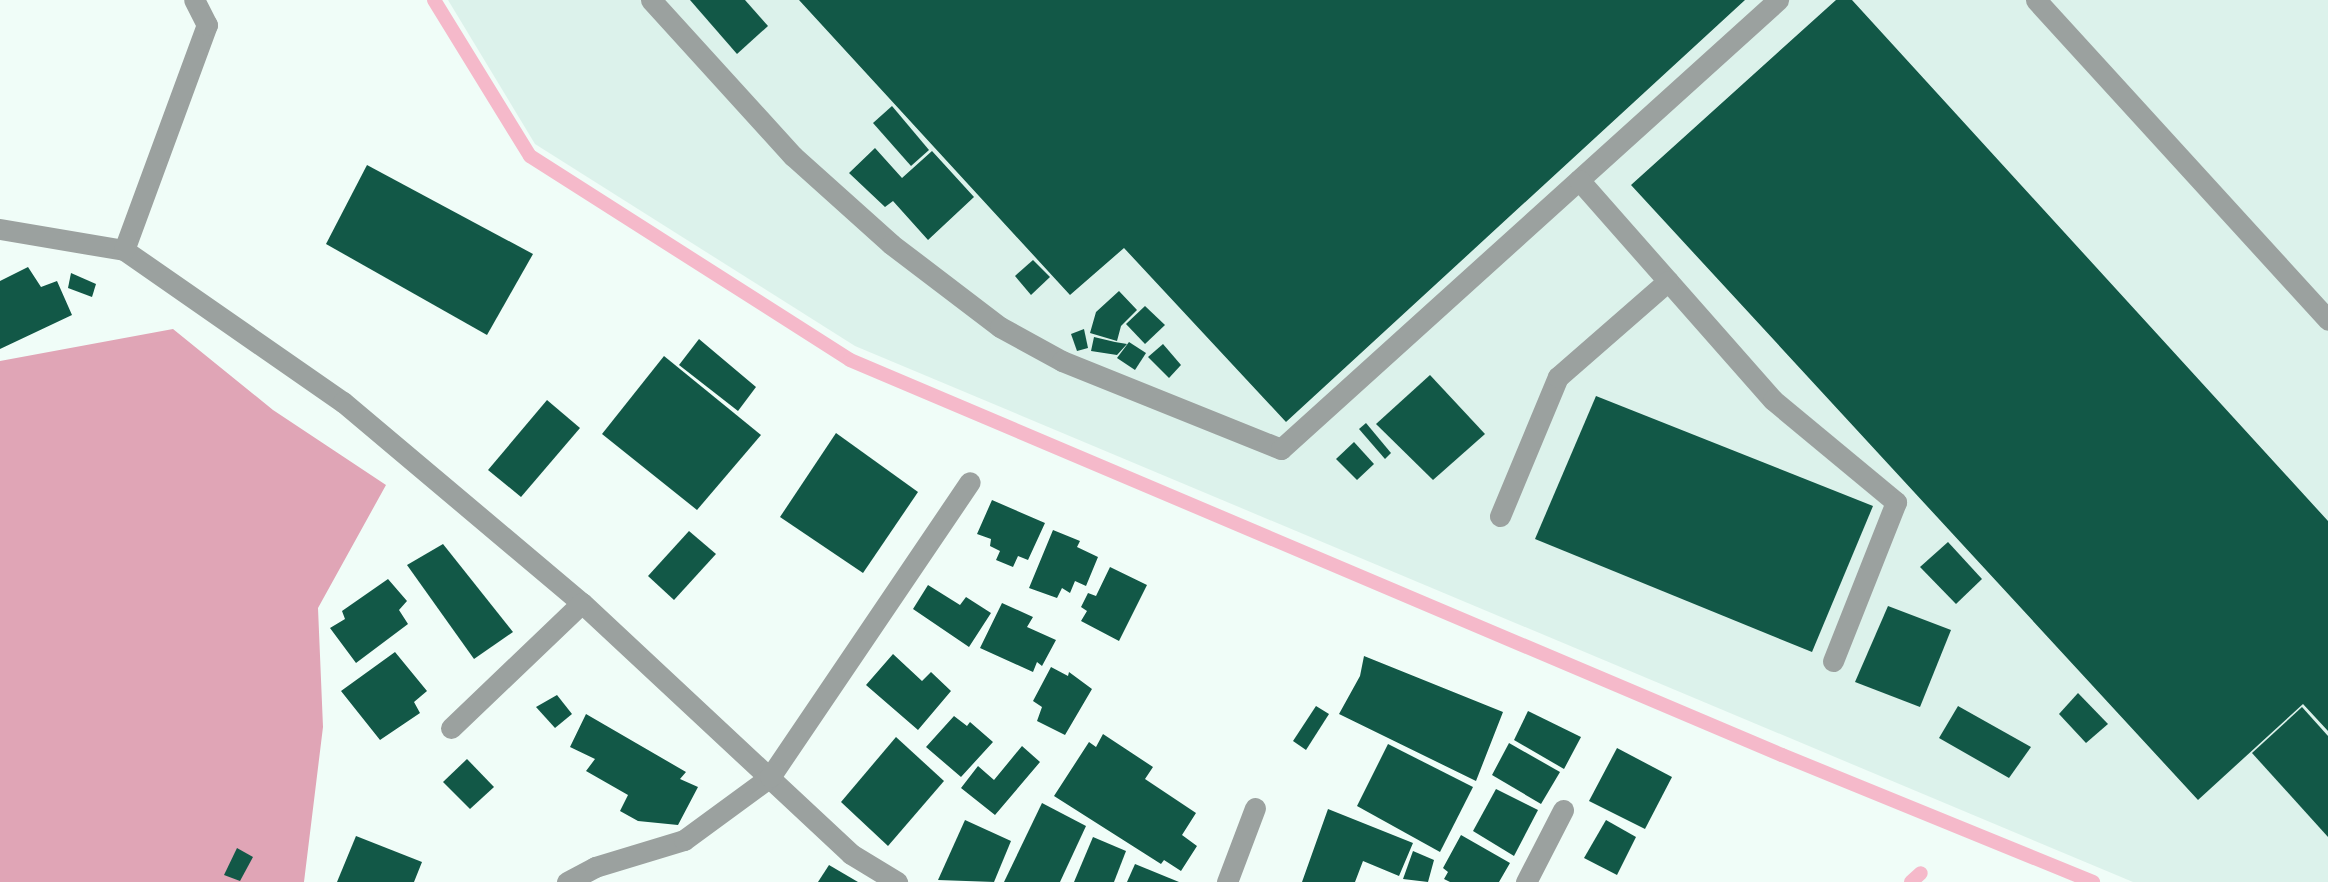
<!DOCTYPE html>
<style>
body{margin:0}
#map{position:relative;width:2328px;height:882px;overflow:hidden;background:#f0fdf8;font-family:"Roboto Condensed",sans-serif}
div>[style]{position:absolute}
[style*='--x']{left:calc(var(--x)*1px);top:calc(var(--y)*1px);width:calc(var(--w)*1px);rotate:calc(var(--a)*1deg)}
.built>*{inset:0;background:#dcf2eb}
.forest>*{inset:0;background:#e0a5b6}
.stream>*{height:14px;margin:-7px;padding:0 7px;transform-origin:7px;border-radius:7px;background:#f5b9ca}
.building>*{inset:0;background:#125847}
.minor>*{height:21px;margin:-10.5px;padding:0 10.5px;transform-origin:10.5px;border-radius:10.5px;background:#9ba19f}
span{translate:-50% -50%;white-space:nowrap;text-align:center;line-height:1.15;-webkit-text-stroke:7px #fff;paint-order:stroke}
</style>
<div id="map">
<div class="built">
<i style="clip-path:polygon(448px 0,2328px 0,2328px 882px,2133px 882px,855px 346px,535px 144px)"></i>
</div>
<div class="forest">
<i style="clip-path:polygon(173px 329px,273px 410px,386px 485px,318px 608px,323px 727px,304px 882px,0 882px,0 361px)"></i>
</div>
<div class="stream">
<i style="--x:434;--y:0;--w:183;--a:58.4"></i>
<i style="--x:530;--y:156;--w:379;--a:32.5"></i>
<i style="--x:850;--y:360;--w:1012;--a:22.97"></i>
<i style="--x:1782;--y:755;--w:336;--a:22.2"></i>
<i style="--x:1911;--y:882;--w:13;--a:-42"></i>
</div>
<div class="building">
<i style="clip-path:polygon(690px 0,745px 0,768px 26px,737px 54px)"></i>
<i style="clip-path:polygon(799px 0,1745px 0,1286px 422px,1124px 248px,1070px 295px)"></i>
<i style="clip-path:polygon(1836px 0,1852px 0,2328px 521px,2328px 731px,2303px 704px,2198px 800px,1631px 185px)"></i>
<i style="clip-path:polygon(892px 106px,929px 150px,911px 166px,873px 123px)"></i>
<i style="clip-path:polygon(875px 148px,902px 178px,932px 151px,974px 197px,928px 240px,893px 201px,885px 207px,849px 173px)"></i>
<i style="clip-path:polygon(367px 165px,533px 254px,487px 335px,326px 244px)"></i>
<i style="clip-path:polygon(1033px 260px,1050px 277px,1031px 295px,1015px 276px)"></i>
<i style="clip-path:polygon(28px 267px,41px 287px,57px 281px,72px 315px,0 349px,0 281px)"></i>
<i style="clip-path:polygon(71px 273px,96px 284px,92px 297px,68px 288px)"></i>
<i style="clip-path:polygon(1119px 291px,1137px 310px,1121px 326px,1117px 341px,1090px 333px,1096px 312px)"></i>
<i style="clip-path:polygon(1145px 306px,1165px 325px,1145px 344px,1126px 324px)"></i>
<i style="clip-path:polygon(1084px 329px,1088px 348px,1077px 351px,1071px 334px)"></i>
<i style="clip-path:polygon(1094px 337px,1115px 342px,1127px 344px,1117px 355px,1091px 351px)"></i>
<i style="clip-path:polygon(699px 339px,756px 387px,738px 411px,679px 365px)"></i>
<i style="clip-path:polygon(1129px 342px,1146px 353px,1135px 370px,1117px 358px)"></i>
<i style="clip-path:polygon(1163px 344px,1181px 365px,1169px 378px,1148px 357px)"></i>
<i style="clip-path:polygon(664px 356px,761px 435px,697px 510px,602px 434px)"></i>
<i style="clip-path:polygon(1430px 375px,1485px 434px,1433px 480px,1376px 424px)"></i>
<i style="clip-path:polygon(1596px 396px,1873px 506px,1812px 652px,1535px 539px)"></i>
<i style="clip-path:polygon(547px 400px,580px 428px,521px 497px,488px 470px)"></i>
<i style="clip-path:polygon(1366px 423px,1391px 453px,1385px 459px,1359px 429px)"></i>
<i style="clip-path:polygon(836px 433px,918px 492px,863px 573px,780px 517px)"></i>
<i style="clip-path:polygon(1354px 442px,1374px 464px,1357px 480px,1336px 459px)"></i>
<i style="clip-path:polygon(992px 500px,1045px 523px,1028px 560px,1018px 556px,1013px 567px,996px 560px,1000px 551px,990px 546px,991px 539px,977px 534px)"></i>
<i style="clip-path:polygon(1053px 530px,1080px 541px,1077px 547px,1098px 557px,1086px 586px,1075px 581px,1070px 593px,1062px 588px,1057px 598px,1029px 588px)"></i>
<i style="clip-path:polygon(689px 531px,716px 554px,674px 600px,648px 576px)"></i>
<i style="clip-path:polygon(1948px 542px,1982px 579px,1956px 604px,1920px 567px)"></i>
<i style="clip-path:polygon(443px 544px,513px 632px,474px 659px,407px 565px)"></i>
<i style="clip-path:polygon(1110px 567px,1147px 585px,1119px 641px,1081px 621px,1087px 611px,1081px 607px,1088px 593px,1096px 596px)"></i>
<i style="clip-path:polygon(388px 579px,407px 601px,399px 610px,408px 624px,356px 663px,330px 628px,345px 619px,342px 611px)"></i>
<i style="clip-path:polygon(928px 585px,960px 605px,966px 597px,991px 613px,969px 647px,913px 609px)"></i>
<i style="clip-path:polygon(1002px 603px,1033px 617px,1027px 627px,1056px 640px,1042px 666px,1037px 662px,1033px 672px,980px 648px)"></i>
<i style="clip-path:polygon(1888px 606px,1951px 630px,1920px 707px,1855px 682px)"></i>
<i style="clip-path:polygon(395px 652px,427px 691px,414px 702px,420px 713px,380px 740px,341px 691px)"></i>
<i style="clip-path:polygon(893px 654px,922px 681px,931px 672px,951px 691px,918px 730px,866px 685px)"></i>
<i style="clip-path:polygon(1364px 656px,1503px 712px,1476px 781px,1339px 714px,1360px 676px)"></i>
<i style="clip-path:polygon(1051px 667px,1068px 676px,1069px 672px,1092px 689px,1065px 735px,1037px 721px,1042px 707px,1033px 701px)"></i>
<i style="clip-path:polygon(2078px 693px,2108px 724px,2086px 743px,2059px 714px)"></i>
<i style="clip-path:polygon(557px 695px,572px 714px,555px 728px,536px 707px)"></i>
<i style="clip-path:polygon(1316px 706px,1329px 714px,1306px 750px,1293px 741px)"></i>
<i style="clip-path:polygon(1958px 706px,2031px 747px,2009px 778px,1939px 738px)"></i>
<i style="clip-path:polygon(2302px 707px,2328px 736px,2328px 837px,2252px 753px)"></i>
<i style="clip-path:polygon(1528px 711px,1581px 737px,1564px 769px,1514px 740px)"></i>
<i style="clip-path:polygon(586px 714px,686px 772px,680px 779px,698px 787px,678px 825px,638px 821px,620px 811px,628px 795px,586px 771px,595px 759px,570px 747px)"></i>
<i style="clip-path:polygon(954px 716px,967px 726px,970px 722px,993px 742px,961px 777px,926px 747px)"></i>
<i style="clip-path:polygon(1103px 734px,1153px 767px,1145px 779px,1196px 813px,1182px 835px,1197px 846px,1181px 871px,1164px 860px,1161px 864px,1054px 796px,1089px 742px,1096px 747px)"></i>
<i style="clip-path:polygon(896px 737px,944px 781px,888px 846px,841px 802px)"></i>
<i style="clip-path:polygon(1509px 743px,1560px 772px,1541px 804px,1492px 775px)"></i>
<i style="clip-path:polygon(1388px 744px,1473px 787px,1440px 852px,1357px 806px)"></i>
<i style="clip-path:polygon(1022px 746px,1040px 762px,995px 815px,961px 788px,978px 766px,994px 780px)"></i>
<i style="clip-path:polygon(1617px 748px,1672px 777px,1645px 829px,1589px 801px)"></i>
<i style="clip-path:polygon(467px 759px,494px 787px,470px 809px,443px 782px)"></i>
<i style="clip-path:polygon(1496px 789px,1538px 810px,1514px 856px,1473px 831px)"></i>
<i style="clip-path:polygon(1042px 803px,1086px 826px,1060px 882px,1004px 882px)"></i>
<i style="clip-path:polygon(1328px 809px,1413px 843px,1399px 876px,1363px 861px,1355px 882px,1302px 882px)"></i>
<i style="clip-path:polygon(965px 820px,1011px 841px,994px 882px,938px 880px)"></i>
<i style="clip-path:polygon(1606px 820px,1636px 837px,1617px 875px,1584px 858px)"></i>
<i style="clip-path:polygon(1461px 835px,1510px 863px,1499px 882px,1450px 882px,1444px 879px,1448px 872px,1443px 868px)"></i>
<i style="clip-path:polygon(356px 836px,422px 862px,414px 882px,337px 882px)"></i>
<i style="clip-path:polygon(1093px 837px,1126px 851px,1114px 882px,1074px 882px)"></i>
<i style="clip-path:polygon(237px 848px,253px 857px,240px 881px,224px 875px)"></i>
<i style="clip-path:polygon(1413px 851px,1434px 860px,1428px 882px,1403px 879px)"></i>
<i style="clip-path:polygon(1135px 864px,1179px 882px,1127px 882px)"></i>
<i style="clip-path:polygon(829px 865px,858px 882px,818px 882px)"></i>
</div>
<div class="minor">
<i style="--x:651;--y:0;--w:211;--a:47.7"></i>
<i style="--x:793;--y:156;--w:132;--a:41.9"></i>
<i style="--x:891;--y:244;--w:137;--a:37.3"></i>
<i style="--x:1000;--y:327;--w:71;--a:28.7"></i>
<i style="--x:1062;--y:361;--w:236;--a:21.9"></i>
<i style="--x:1281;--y:449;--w:670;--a:-42.1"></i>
<i style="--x:2036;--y:0;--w:433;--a:47.6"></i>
<i style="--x:1579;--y:180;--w:293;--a:48.6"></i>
<i style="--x:1773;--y:400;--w:160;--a:39.7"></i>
<i style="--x:1896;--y:502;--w:171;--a:111.6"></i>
<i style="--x:0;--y:229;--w:126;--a:9.6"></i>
<i style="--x:124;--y:250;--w:267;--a:34.8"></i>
<i style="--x:343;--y:402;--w:312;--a:40.1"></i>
<i style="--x:582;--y:603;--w:368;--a:43"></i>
<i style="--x:851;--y:854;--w:54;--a:31.3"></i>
<i style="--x:124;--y:250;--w:240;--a:-69.8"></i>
<i style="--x:207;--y:25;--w:28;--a:-117"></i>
<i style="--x:1500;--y:516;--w:151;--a:-67.4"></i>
<i style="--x:1558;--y:377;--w:146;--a:-41.1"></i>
<i style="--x:451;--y:728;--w:181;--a:-43.7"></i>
<i style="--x:567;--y:882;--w:32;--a:-28"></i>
<i style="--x:595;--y:867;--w:93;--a:-16.9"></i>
<i style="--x:684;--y:840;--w:107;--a:-36.2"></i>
<i style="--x:770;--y:777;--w:356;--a:-55.9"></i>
<i style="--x:1227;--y:882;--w:79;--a:-69.3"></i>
<i style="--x:1526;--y:882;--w:81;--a:-62.8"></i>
</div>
</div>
